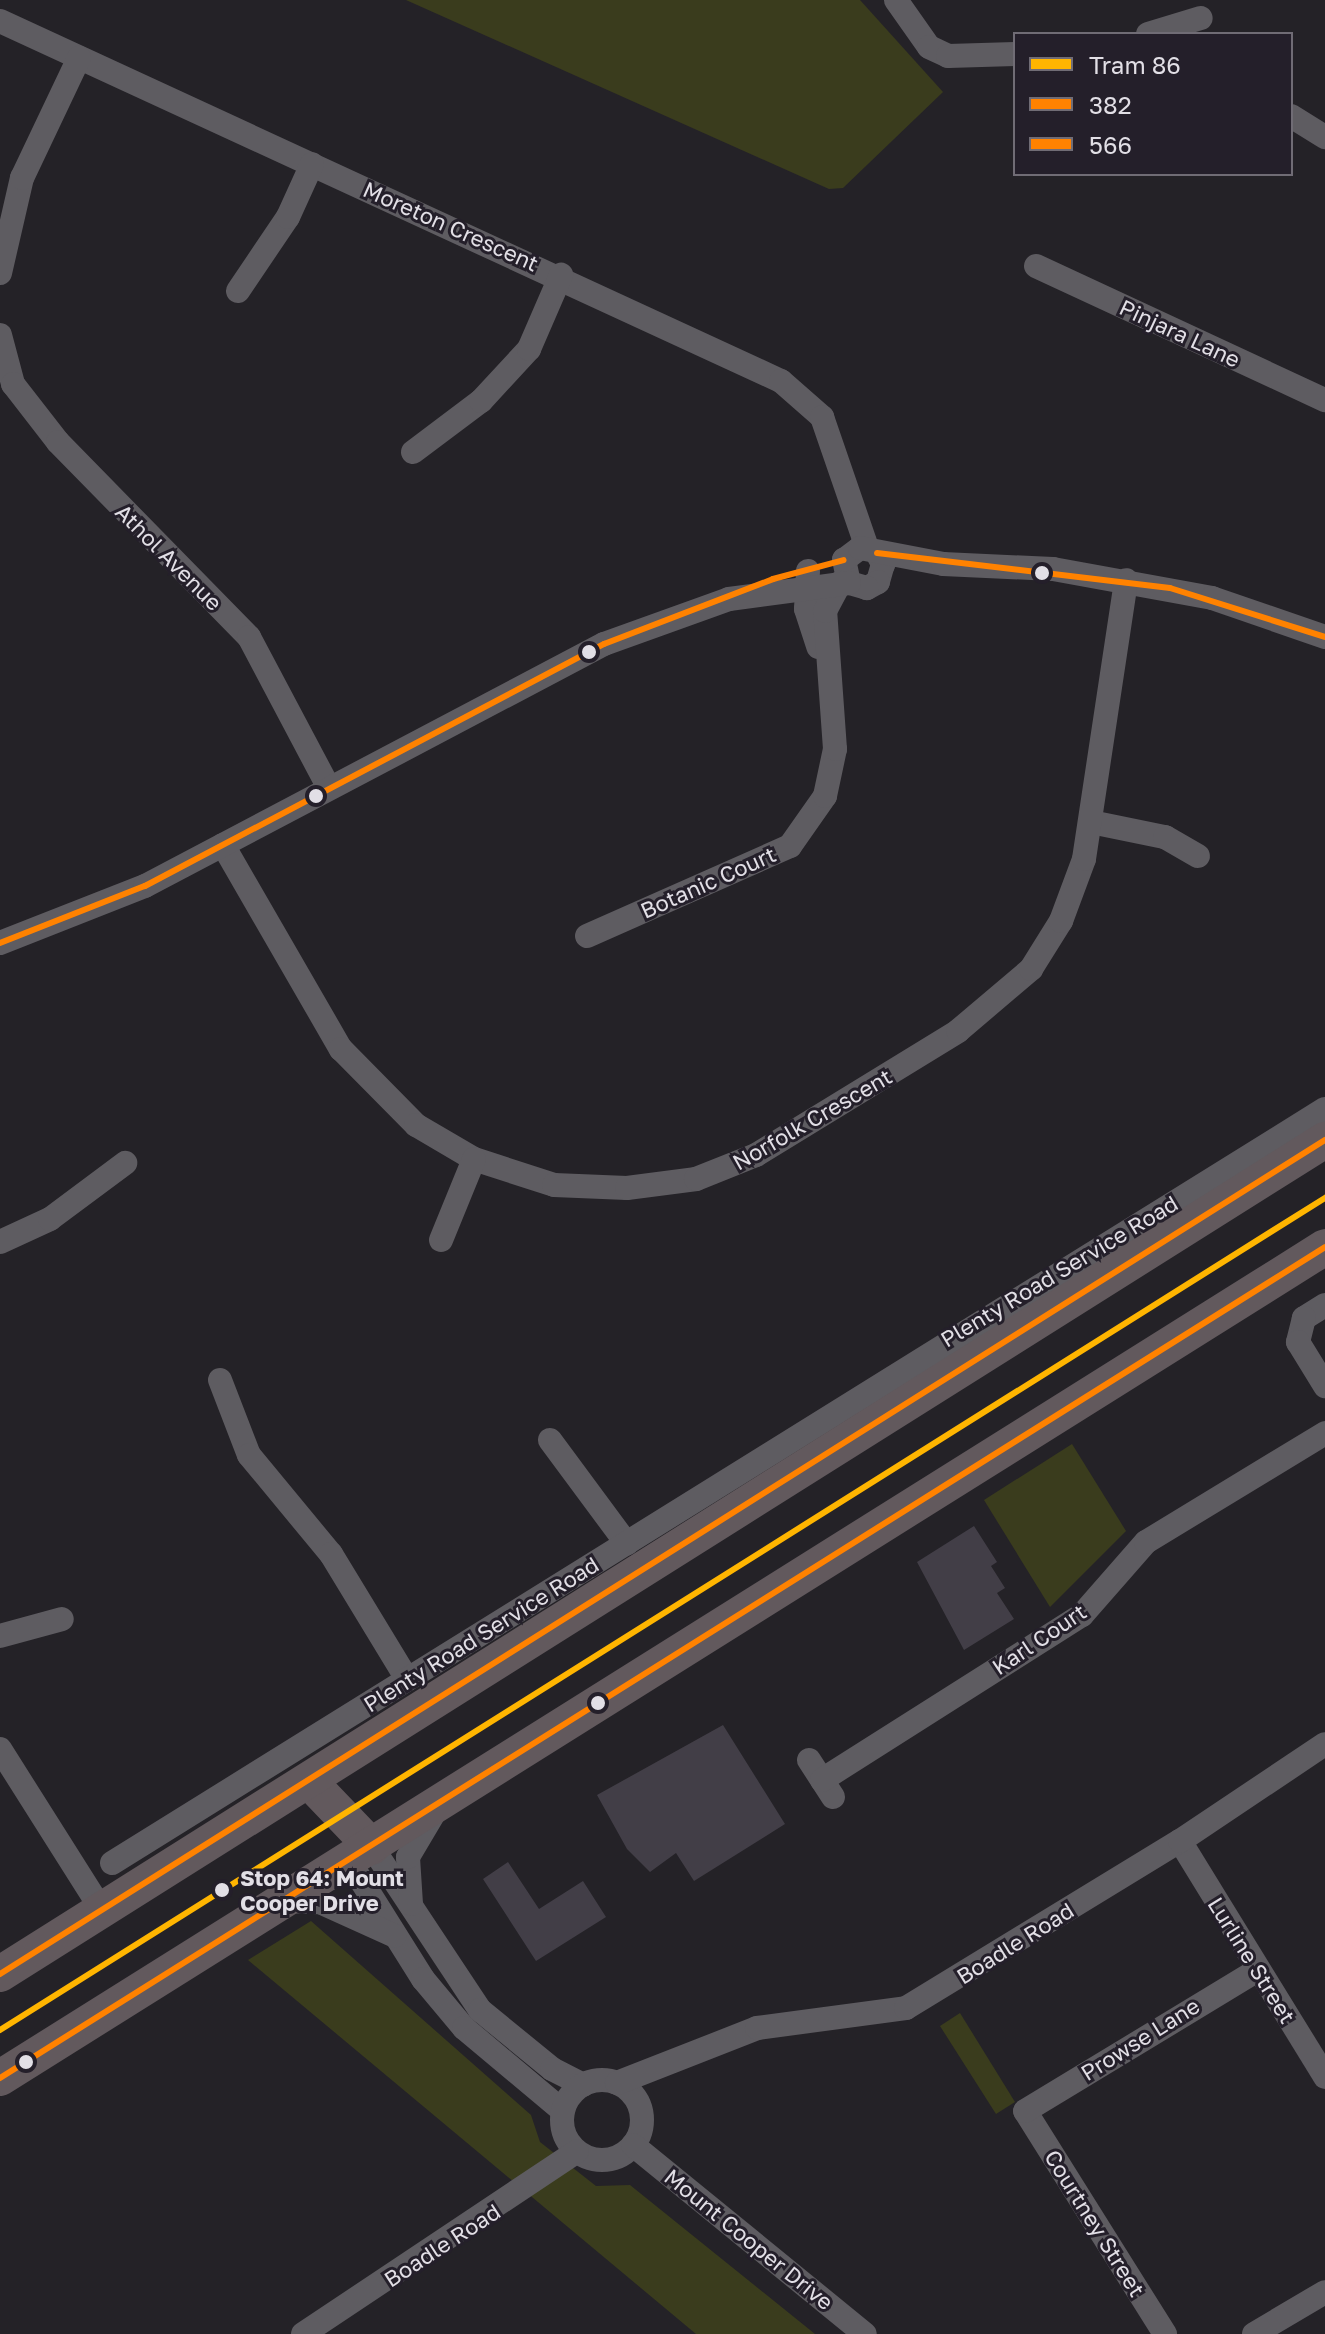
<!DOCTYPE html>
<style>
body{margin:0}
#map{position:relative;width:1325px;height:2334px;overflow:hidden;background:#242227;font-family:"Golos Text",sans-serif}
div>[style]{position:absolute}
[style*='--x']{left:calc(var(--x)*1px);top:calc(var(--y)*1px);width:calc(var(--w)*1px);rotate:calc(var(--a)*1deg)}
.green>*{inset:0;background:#3a3c1d}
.building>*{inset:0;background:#423e47}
.minor>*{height:24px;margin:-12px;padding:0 12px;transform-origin:12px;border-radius:12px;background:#5e5c61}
.minor>.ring{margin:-12px;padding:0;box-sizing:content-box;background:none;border:24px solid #5e5c61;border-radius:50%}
.highway>*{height:36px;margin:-18px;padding:0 18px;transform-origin:18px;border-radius:18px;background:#62595d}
.bus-1>*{height:6px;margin:-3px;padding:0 3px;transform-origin:3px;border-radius:3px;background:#ff8200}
.bus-2>*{height:6px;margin:-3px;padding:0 3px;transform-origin:3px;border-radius:3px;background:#ff8200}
.tram-1>*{height:6px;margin:-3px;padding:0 3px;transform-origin:3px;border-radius:3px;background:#ffb500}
.dots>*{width:22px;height:22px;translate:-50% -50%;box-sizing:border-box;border:4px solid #241f2a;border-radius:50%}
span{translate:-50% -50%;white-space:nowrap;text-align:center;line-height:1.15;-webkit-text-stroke:6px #241f2a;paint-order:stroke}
.street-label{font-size:22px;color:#e2dfe6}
.stop-label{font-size:22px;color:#e2dfe6;font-weight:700}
.left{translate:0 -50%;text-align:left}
.legend{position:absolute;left:1013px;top:32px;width:280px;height:144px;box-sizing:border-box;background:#241f2a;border:2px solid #706c75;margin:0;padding:10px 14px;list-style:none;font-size:24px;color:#e2dfe6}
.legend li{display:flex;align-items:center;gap:16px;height:40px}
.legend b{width:40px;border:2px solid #706c75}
</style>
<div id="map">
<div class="green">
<i style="clip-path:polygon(406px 0,860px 0,943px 92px,843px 188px,829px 189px)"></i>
<i style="clip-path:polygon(1072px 1444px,1126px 1531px,1050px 1607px,984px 1500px)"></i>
<i style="clip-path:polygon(311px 1921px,531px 2115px,540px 2142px,596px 2186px,630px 2185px,815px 2334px,696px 2334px,248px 1960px)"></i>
<i style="clip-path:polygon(960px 2013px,1015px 2102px,996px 2114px,940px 2026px)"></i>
</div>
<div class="building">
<i style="clip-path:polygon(974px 1526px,997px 1562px,991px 1566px,1005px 1588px,997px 1593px,1014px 1619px,964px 1650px,917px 1562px)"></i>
<i style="clip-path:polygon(723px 1725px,785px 1824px,694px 1881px,676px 1853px,650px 1872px,627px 1849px,597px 1795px)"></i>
<i style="clip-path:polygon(508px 1862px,539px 1909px,583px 1881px,606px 1917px,536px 1961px,483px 1879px)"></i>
</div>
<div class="minor">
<i style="--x:896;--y:0;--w:57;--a:54.9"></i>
<i style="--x:929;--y:47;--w:21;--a:25"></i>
<i style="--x:948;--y:56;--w:67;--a:-1.7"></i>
<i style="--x:0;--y:21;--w:860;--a:24.75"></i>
<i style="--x:781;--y:381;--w:55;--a:41.3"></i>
<i style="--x:822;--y:417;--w:139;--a:71"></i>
<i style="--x:1148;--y:34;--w:55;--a:-16.8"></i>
<i style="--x:1291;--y:116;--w:40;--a:32"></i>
<i style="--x:1036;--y:266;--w:319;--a:24.9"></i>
<i style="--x:0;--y:273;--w:98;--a:-77"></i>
<i style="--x:22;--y:178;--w:133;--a:-64.6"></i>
<i style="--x:238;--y:291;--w:89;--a:-56"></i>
<i style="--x:288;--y:217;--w:58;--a:-65.6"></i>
<i style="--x:0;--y:335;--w:51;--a:75.1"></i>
<i style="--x:13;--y:384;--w:73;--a:52.2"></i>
<i style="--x:58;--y:442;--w:273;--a:45.6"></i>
<i style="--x:249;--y:637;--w:171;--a:62.1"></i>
<i style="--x:413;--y:452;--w:85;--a:-36.9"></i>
<i style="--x:481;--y:401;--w:71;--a:-47.3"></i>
<i style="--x:529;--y:349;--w:81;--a:-66.6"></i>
<i style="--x:877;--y:553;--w:13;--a:61"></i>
<i style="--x:883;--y:564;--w:19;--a:106"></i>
<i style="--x:878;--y:582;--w:13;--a:151"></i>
<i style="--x:867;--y:588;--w:19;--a:-164"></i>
<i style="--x:849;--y:583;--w:24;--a:-102"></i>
<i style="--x:844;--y:560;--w:20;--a:-37"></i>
<i style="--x:860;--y:548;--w:85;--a:10.9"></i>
<i style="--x:943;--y:564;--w:110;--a:2.6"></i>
<i style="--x:1053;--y:569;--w:162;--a:10.3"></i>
<i style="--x:1212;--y:598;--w:120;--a:19"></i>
<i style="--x:808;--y:571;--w:38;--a:93"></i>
<i style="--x:806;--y:609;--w:40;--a:72"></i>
<i style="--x:1091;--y:822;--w:76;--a:11.5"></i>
<i style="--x:1165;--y:837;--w:38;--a:30"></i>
<i style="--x:223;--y:845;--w:236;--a:60"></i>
<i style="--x:341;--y:1049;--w:107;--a:45.4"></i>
<i style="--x:416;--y:1125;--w:67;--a:30.4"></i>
<i style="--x:474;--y:1159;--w:84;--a:18"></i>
<i style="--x:554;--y:1185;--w:73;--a:2.4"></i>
<i style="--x:627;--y:1188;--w:70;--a:-7.4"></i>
<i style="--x:696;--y:1179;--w:65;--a:-21.8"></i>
<i style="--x:756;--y:1155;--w:237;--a:-31.5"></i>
<i style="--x:958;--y:1031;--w:96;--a:-40.3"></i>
<i style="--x:1031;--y:969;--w:57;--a:-58"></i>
<i style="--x:1061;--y:921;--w:66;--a:-69.6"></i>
<i style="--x:1084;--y:859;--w:282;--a:-81.4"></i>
<i style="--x:587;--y:936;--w:222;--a:-23.9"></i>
<i style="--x:790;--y:846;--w:61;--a:-55"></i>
<i style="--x:825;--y:796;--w:48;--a:-78"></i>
<i style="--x:835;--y:749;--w:138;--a:-94.1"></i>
<i style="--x:825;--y:611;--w:32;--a:-62"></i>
<i style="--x:0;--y:943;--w:156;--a:-21.5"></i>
<i style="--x:145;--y:886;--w:519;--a:-27.8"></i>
<i style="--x:604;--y:644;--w:133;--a:-19.8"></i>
<i style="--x:729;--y:599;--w:121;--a:-7.6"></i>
<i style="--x:441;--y:1240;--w:87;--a:-67.8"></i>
<i style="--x:0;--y:1242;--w:55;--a:-24.7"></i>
<i style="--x:50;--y:1219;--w:94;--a:-36.7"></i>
<i style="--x:1325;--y:1305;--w:25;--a:148"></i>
<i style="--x:1304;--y:1318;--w:25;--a:104"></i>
<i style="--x:1298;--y:1342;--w:52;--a:58.5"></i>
<i style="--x:220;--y:1380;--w:80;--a:68.9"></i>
<i style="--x:249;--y:1455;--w:129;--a:50.4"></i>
<i style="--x:331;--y:1554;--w:146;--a:58.7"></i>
<i style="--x:550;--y:1440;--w:129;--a:53.5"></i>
<i style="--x:0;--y:1636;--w:64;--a:-15.3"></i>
<i style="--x:0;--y:1749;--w:193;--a:57.7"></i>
<i style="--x:809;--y:1760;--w:44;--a:57"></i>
<i style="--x:822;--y:1780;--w:308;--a:-32.4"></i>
<i style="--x:1082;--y:1615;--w:97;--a:-48.8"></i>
<i style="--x:1146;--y:1542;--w:210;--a:-31.3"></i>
<i style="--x:1180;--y:1841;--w:277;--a:58.4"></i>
<i style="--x:372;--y:1847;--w:196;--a:56.5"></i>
<i style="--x:480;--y:2010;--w:93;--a:39.3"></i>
<i style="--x:552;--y:2069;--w:35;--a:27"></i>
<i style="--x:349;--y:1861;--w:139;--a:57.9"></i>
<i style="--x:423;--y:1979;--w:64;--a:50.1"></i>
<i style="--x:464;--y:2028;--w:129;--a:40"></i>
<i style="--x:112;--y:1863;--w:1428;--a:-31.87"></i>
<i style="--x:285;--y:1901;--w:35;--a:2"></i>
<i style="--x:320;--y:1902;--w:82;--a:24.4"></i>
<i style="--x:411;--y:1904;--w:47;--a:-93.7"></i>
<i style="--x:408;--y:1857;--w:51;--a:-59.4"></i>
<i class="ring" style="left:562px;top:2080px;width:56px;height:56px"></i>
<i style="--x:617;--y:2083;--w:150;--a:-21.4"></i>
<i style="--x:757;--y:2028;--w:150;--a:-7.6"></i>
<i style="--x:906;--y:2008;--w:321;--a:-31.4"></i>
<i style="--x:1180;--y:1841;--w:174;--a:-33.8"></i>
<i style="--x:633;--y:2145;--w:299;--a:39.2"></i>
<i style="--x:303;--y:2334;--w:329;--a:-33.7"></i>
<i style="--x:1165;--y:2334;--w:263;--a:-122.1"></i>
<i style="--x:1025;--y:2111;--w:272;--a:-31.2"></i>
<i style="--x:1254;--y:2334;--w:82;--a:-30.6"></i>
</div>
<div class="highway">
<i style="--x:309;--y:1781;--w:91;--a:46.3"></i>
<i style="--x:0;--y:1974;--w:1566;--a:-32.19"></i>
<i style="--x:0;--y:2078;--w:1564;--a:-32.09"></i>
</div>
<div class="bus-1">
<i style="--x:0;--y:1974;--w:1566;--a:-32.19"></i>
<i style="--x:0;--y:2078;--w:1564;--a:-32.09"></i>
</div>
<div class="bus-2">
<i style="--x:877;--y:553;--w:295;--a:6.8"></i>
<i style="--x:1170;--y:588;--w:163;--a:17.5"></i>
<i style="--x:0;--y:943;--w:156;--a:-21.5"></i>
<i style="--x:145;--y:886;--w:519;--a:-27.8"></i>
<i style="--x:604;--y:644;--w:181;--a:-21"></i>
<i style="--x:773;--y:579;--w:73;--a:-15"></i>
</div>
<div class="tram-1">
<i style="--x:0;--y:2030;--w:1565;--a:-32.13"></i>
</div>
<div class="dots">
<i style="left:1042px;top:573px;background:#e2dfe6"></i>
<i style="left:589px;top:652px;background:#e2dfe6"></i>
<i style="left:316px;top:796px;background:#e2dfe6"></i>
<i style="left:598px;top:1703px;background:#e2dfe6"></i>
<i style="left:222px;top:1890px;background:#e2dfe6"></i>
<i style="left:26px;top:2062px;background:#e2dfe6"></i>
</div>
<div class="street-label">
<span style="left:451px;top:226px;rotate:24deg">Moreton Crescent</span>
<span style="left:1180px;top:333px;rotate:25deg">Pinjara Lane</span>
<span style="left:169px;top:557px;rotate:45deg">Athol Avenue</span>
<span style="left:708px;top:882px;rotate:-24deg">Botanic Court</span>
<span style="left:812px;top:1119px;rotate:-30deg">Norfolk Crescent</span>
<span style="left:1059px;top:1271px;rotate:-31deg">Plenty Road Service Road</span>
<span style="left:481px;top:1634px;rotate:-32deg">Plenty Road Service Road</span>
<span style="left:1039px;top:1639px;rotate:-34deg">Karl Court</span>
<span style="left:1015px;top:1943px;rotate:-32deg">Boadle Road</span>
<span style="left:1252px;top:1960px;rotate:58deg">Lurline Street</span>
<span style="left:1140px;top:2039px;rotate:-32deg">Prowse Lane</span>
<span style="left:1095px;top:2223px;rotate:58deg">Courtney Street</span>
<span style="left:749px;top:2239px;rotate:39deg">Mount Cooper Drive</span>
<span style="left:442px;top:2245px;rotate:-33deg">Boadle Road</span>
</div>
<div class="stop-label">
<span class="left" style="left:240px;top:1890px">Stop 64: Mount<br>Cooper Drive</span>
</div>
<ul class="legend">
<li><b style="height:10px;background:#ffb500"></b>Tram 86</li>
<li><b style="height:10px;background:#ff8200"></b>382</li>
<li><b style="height:10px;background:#ff8200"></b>566</li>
</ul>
</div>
